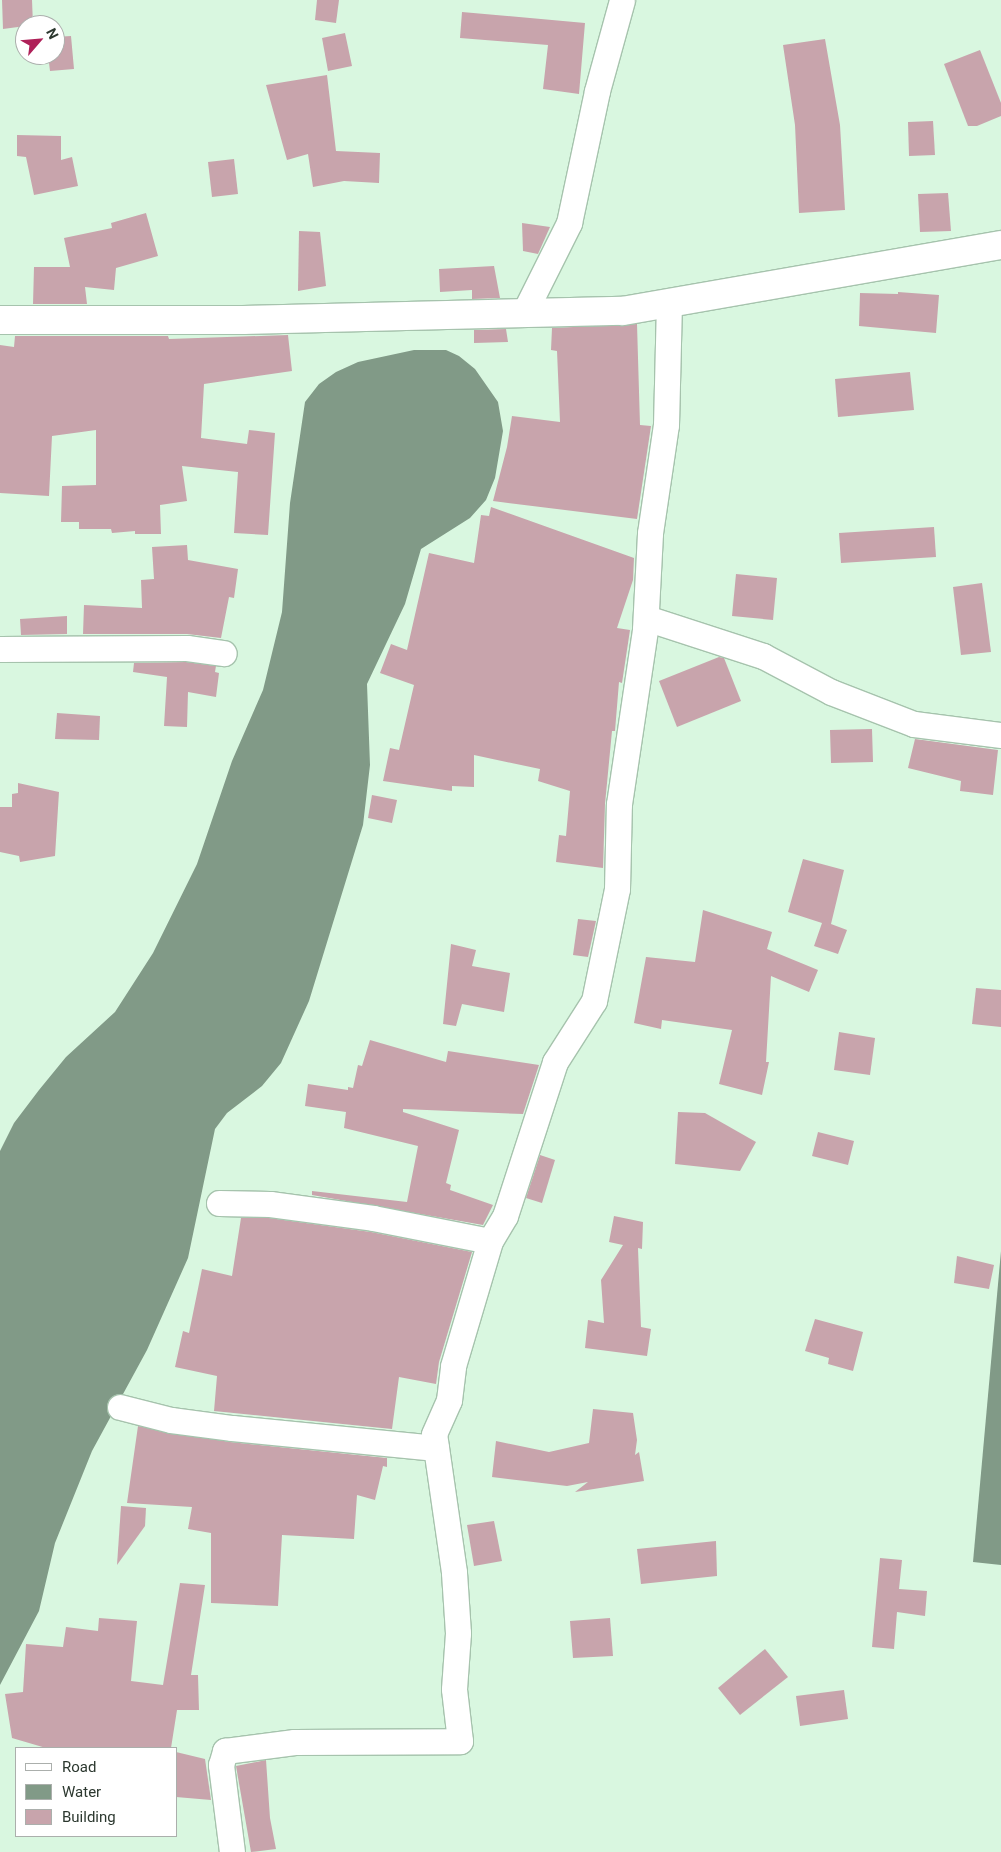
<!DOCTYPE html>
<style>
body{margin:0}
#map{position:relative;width:1001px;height:1852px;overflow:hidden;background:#d9f7e0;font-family:Roboto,sans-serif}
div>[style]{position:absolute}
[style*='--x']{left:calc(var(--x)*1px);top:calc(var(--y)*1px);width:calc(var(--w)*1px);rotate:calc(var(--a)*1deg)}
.water>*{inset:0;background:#819a87}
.building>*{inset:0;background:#c8a4ac}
.roads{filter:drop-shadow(1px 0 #a6c3ad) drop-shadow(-1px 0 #a6c3ad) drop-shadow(0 1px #a6c3ad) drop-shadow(0 -1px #a6c3ad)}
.minor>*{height:25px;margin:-12.5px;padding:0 12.5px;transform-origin:12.5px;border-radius:12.5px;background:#fff}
.tertiary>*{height:28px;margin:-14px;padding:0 14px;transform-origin:14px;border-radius:14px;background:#fff}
span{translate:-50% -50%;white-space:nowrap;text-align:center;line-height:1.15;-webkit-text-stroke:5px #fff;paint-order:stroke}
.legend{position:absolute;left:15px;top:1747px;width:162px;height:90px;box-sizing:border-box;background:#fff;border:1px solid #abafac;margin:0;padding:6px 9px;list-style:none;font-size:15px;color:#2c382f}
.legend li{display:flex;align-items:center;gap:10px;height:25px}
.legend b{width:25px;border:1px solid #abafac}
.north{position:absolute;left:15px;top:15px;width:50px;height:50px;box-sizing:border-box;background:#fff;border:1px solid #abafac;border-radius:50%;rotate:63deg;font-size:14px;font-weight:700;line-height:20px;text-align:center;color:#2c382f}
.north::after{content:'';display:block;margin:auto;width:18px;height:22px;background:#af2159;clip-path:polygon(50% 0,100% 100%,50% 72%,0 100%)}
</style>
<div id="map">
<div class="water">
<i style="clip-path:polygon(414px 350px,446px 350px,459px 356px,475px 369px,498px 402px,503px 431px,495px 478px,486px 500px,470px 518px,421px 549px,405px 604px,367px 684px,370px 765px,363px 825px,309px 1001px,281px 1063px,262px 1086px,227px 1113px,215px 1129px,188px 1258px,147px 1350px,92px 1451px,55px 1543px,39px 1611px,0 1685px,0 1151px,14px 1123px,39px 1090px,66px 1057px,115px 1012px,153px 953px,197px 864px,232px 761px,263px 690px,282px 612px,290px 503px,305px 402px,319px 384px,336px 372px,358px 362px)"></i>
<i style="clip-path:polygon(1001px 1251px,1001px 1565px,973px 1562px)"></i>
</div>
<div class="building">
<i style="clip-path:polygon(2px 0,32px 0,33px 25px,3px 29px)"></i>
<i style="clip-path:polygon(317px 0,339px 0,336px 23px,315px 20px)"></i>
<i style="clip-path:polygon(462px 12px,585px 23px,579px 94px,543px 89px,548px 45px,460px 38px)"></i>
<i style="clip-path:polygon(345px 33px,352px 66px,328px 71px,322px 38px)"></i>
<i style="clip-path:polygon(71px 36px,74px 69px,50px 71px,48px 55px,55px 55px,55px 37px)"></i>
<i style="clip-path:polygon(825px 39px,840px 125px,845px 210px,799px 213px,795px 125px,783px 45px)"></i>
<i style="clip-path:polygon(980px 50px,1001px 103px,1001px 116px,977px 126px,968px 126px,944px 64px)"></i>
<i style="clip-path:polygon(327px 75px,336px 151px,380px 153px,379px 183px,344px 181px,313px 187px,308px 154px,287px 160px,266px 85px)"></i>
<i style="clip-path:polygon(933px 121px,935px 155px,909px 156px,908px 122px)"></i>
<i style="clip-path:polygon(17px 135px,61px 136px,61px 160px,72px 157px,78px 186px,34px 195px,26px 157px,17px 156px)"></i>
<i style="clip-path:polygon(234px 159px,238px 194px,212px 197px,208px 162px)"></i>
<i style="clip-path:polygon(948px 193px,951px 231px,920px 232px,918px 194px)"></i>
<i style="clip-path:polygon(146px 213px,158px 256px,116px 268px,114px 290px,85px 287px,87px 304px,33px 304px,34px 267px,70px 267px,64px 238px,112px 228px,111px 223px)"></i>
<i style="clip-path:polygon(522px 223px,550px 227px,538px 254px,523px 251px)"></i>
<i style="clip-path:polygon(299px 231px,320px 232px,326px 286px,298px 291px)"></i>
<i style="clip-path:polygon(494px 266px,500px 298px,472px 299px,472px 290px,440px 292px,439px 269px)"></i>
<i style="clip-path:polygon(898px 292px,939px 295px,936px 333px,859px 326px,860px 293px,898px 294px)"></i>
<i style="clip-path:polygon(637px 324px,640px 425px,651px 426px,637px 519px,493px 501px,507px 447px,512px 416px,560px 422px,557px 351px,551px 350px,552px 328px)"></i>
<i style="clip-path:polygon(506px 329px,508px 342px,474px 343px,474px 330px)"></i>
<i style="clip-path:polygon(288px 335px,292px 371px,204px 384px,201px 438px,247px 444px,249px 430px,275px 433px,268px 535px,234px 533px,238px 472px,182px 466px,187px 501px,160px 505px,161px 534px,135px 534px,135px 531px,112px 533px,111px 529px,79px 529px,79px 522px,61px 522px,62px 486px,96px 485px,96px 430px,52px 436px,49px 496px,0 493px,0 345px,14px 347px,15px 336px,168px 336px,169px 339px)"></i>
<i style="clip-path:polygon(910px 372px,914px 410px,838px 417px,835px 379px)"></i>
<i style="clip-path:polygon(491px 507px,634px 558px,633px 580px,617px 628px,630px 630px,622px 683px,619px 682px,615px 731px,612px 731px,605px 804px,603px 868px,556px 862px,559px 835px,566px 836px,570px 791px,538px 781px,540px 769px,474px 755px,474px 787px,452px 786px,452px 791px,383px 781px,390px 748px,399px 750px,414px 685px,380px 673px,391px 644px,407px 650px,429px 553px,474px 563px,481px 515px,489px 516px)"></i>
<i style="clip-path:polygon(934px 527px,936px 557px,841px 563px,839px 533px)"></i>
<i style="clip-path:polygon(187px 545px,188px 560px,238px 569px,234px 598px,229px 597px,221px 638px,187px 634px,83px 634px,84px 605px,142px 608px,141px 580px,154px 579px,152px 547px)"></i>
<i style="clip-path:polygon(736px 574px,777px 578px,773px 620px,732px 616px)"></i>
<i style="clip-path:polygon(982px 583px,991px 652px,961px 655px,953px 587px)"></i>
<i style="clip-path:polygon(67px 616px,67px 634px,21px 635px,20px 619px)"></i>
<i style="clip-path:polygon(719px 657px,724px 658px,741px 701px,677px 727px,659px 681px)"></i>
<i style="clip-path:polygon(186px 662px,216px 666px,215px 672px,219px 673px,216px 697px,188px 692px,187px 727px,164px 726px,167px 677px,133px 672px,134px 663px)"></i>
<i style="clip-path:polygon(57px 713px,100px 716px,99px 740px,55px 739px)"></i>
<i style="clip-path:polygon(872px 729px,873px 762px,831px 763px,830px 730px)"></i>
<i style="clip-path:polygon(915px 739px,998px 750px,993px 795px,960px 791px,961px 781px,908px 768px)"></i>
<i style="clip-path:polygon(18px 783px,59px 792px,55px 856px,20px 862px,19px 856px,0 852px,0 807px,12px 807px,12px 794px,18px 793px)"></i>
<i style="clip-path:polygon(372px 795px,397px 800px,392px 823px,368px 818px)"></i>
<i style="clip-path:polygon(803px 859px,844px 870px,831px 924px,847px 930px,838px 954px,814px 946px,822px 923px,788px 912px)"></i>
<i style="clip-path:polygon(703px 910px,772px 932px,767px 949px,818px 970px,809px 992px,771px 976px,766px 1062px,769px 1062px,762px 1095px,719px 1084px,732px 1030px,662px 1020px,661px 1029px,634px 1023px,646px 957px,695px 962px)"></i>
<i style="clip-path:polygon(578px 919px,596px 921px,588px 957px,573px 955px)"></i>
<i style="clip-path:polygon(451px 944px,476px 950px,472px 966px,510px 973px,504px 1012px,462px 1004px,456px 1026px,443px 1024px)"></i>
<i style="clip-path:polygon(976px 988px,1001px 990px,1001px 1027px,972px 1024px)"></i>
<i style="clip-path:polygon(839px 1032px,875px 1038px,870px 1075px,834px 1070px)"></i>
<i style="clip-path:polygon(370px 1040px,446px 1062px,448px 1051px,539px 1065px,523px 1114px,403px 1109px,403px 1112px,459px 1130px,446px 1183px,451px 1185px,450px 1190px,493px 1205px,483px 1225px,312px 1195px,312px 1191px,407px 1202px,418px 1146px,344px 1128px,346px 1112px,305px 1106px,308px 1084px,348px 1090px,348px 1087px,353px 1088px,358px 1065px,362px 1066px)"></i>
<i style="clip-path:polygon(678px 1112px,705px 1113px,756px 1142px,740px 1171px,675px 1164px)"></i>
<i style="clip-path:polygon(818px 1132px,854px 1141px,848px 1165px,812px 1156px)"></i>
<i style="clip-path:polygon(540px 1155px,555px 1160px,542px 1203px,526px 1198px)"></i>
<i style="clip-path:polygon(614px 1216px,643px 1222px,642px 1249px,638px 1248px,641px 1327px,651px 1329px,647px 1356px,585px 1348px,588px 1320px,604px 1323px,601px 1280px,623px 1245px,609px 1242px)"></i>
<i style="clip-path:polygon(241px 1218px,269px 1218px,371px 1232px,472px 1252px,439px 1362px,436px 1384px,399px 1377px,392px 1429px,214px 1411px,217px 1376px,175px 1367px,183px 1331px,189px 1333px,202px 1269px,232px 1276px)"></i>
<i style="clip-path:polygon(957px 1256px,994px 1265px,989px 1289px,954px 1283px)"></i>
<i style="clip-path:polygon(815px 1319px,863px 1332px,853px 1371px,828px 1364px,829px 1358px,805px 1351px)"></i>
<i style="clip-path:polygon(593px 1409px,633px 1413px,637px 1440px,635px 1455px,639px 1452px,644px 1481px,575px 1492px,588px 1482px,567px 1486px,492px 1477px,496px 1441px,549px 1452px,589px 1443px)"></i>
<i style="clip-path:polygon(138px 1426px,230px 1442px,387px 1458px,387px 1467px,383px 1466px,375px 1500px,357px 1495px,354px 1539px,282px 1535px,278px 1606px,211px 1603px,211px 1533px,188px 1529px,192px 1507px,127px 1503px)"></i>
<i style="clip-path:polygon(121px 1506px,146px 1508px,145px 1526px,117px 1565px)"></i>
<i style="clip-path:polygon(494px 1521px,502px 1561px,474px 1566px,467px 1525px)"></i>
<i style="clip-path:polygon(716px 1541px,717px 1576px,641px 1584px,637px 1549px)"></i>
<i style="clip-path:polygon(880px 1558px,902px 1560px,899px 1589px,927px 1591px,925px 1616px,897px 1612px,894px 1649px,872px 1647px)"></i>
<i style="clip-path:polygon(180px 1583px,205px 1585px,191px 1675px,198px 1675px,199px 1710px,177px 1710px,171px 1748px,46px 1748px,12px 1738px,5px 1694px,23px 1692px,26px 1644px,63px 1647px,66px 1627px,98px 1631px,99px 1618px,137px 1621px,131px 1681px,163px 1685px)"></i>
<i style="clip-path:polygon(610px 1618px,613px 1656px,573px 1658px,570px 1621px)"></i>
<i style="clip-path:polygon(765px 1649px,788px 1677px,740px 1715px,718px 1688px)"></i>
<i style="clip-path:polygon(844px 1690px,848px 1719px,800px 1726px,796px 1696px)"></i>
<i style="clip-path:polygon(176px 1752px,205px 1759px,211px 1800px,176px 1797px)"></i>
<i style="clip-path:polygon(266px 1760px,270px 1818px,276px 1849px,251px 1852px,236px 1766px)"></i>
</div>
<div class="roads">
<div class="minor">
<i style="--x:524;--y:313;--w:101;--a:-63.4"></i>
<i style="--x:569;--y:223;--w:135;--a:-78"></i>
<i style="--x:597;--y:91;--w:94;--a:-74.6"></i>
<i style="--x:646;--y:618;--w:123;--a:18"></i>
<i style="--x:763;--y:656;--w:77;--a:27.9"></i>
<i style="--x:831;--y:692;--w:89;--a:21.1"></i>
<i style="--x:914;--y:724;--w:88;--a:7.2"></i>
<i style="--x:0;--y:649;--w:187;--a:-0.3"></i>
<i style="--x:187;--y:648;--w:37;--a:8"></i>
<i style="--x:219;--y:1203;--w:51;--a:1.1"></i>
<i style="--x:270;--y:1204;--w:104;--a:7.7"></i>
<i style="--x:373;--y:1218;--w:119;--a:11.1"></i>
<i style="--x:120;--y:1407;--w:53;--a:14.3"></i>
<i style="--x:171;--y:1420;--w:62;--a:7.5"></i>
<i style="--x:232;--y:1428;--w:205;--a:5.6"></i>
<i style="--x:232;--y:1852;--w:88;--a:-97.2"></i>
<i style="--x:221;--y:1765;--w:15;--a:-74"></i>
<i style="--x:225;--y:1751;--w:70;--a:-7.4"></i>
<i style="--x:294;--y:1742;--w:166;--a:-0.3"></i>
<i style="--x:460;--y:1741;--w:52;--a:-96.6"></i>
<i style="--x:454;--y:1689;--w:56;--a:-85.9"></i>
<i style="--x:458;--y:1633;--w:61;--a:-93.8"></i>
<i style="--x:454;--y:1572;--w:139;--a:-98.2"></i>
<i style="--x:434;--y:1434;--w:37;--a:-66"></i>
<i style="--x:449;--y:1400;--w:34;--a:-83"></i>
<i style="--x:453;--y:1366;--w:130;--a:-73.5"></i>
<i style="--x:490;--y:1241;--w:29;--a:-59"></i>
<i style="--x:505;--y:1216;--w:162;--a:-72"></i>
<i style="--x:555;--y:1062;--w:72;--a:-57.4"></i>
<i style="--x:594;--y:1001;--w:114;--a:-78.4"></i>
<i style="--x:617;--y:889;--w:85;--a:-88.7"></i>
<i style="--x:619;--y:804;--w:177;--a:-81.5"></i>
<i style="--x:645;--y:629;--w:96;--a:-87"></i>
<i style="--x:650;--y:533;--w:109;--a:-81.6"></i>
<i style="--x:666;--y:425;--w:123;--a:-88.6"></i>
</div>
<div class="tertiary">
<i style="--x:0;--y:320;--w:243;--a:0"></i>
<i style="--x:243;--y:320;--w:380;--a:-1.4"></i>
<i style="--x:623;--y:311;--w:384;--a:-9.9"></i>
</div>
</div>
<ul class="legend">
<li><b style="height:6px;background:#fff"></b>Road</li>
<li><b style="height:14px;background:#819a87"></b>Water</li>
<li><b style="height:14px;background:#c8a4ac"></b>Building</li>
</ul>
<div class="north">N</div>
</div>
